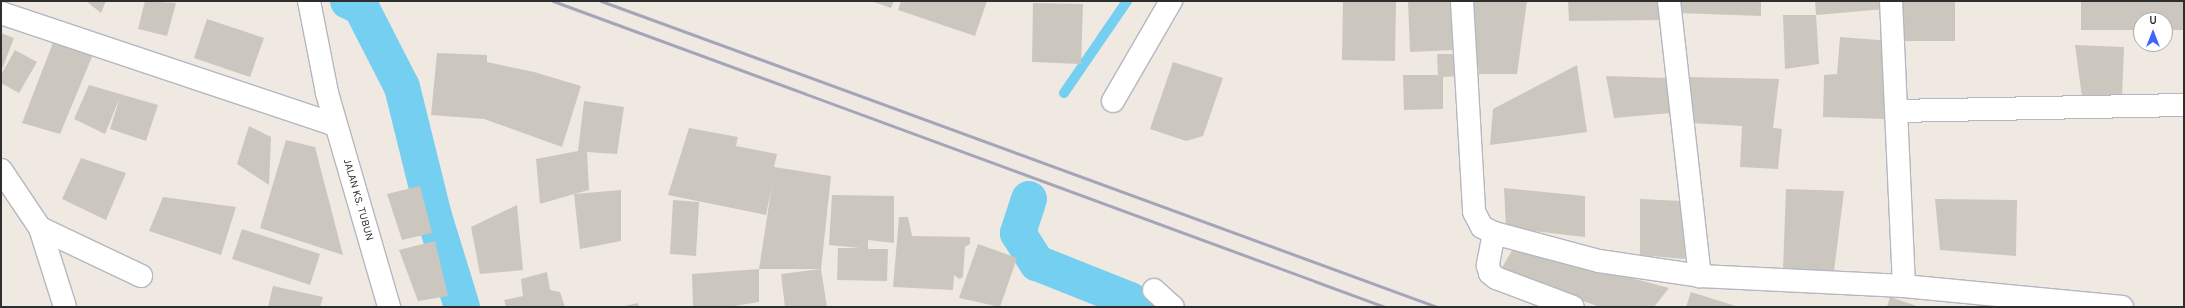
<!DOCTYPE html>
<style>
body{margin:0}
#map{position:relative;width:2185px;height:308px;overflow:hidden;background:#efe9e1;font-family:Karla,sans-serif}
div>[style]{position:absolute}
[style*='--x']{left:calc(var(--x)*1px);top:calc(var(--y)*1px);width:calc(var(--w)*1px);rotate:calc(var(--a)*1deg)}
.stream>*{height:10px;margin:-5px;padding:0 5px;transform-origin:5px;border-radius:5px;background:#75cff0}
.canal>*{height:36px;margin:-18px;padding:0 18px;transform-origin:18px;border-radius:18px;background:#75cff0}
.building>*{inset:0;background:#cbc7bf}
.roads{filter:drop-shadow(1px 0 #b4b7c1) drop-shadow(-1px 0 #b4b7c1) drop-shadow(0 1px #b4b7c1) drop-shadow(0 -1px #b4b7c1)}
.minor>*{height:22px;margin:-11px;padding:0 11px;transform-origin:11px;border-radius:11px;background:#fff}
.tertiary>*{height:22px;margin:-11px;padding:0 11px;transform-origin:11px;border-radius:11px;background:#fff}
.rail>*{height:3px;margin:-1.5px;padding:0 1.5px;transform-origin:1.5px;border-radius:1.5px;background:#a3a6b8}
span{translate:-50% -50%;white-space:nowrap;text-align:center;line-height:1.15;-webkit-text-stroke:3px #fff;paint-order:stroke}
.street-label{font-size:11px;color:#2e2e2e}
.frame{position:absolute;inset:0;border:2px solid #2e2e2e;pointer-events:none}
.north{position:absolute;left:2133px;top:12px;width:40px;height:40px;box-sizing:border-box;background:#fff;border:1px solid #ababab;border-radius:50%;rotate:0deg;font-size:11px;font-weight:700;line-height:16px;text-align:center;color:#2e2e2e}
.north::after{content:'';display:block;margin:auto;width:14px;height:18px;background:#4264fb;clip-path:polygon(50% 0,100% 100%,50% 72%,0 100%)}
</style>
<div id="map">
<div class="stream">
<i style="--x:1064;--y:93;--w:112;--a:-55.6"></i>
</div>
<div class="canal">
<i style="--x:348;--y:1;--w:14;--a:25"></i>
<i style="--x:361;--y:7;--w:90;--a:62.9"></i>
<i style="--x:402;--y:87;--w:133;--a:76.1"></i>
<i style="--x:434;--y:216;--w:95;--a:72.9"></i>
<i style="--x:1029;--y:199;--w:36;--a:108"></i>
<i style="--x:1018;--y:233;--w:36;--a:58"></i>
<i style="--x:1037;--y:263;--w:100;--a:21.7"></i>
<i style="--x:1130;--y:300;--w:11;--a:41"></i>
</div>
<div class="building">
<i style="clip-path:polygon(86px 1px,106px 1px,101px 13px)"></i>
<i style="clip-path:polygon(145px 1px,176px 3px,167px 36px,138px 29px)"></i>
<i style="clip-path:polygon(871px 1px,894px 1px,891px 8px)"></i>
<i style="clip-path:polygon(901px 1px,987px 1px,975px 36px,898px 10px)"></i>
<i style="clip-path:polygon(1343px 1px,1396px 2px,1395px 61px,1342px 60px)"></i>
<i style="clip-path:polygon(1408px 1px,1450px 1px,1453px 50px,1410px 52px)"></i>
<i style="clip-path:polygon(1470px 1px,1527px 1px,1517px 74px,1479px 74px)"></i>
<i style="clip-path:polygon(1568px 1px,1663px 1px,1664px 20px,1569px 21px)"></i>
<i style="clip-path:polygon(1678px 1px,1761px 1px,1761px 16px,1678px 13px)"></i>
<i style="clip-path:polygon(1815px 1px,1884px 1px,1885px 9px,1816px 15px)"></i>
<i style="clip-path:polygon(1898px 1px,1955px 1px,1955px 41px,1897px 41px)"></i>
<i style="clip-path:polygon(2081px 1px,2184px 1px,2184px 30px,2165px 30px,2165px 20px,2141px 20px,2141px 30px,2081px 30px)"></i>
<i style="clip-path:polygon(1033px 3px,1083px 4px,1081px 64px,1032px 62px)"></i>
<i style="clip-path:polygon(1783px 15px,1816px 15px,1819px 64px,1785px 69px)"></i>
<i style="clip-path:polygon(207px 19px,264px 38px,250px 77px,194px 58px)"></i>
<i style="clip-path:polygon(1px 33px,14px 38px,1px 72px)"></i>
<i style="clip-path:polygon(1840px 37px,1891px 41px,1886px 119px,1823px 117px,1824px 75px,1837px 74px)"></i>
<i style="clip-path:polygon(54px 40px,94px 52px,60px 134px,22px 123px)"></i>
<i style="clip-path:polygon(2075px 45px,2124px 47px,2122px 97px,2082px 97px)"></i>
<i style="clip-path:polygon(15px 50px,37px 62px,19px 93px,1px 83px,1px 75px)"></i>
<i style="clip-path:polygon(437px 53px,487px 55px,487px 62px,534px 72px,581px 86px,562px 147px,484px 119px,431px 115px)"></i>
<i style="clip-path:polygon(1437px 54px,1460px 54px,1461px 76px,1443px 77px,1443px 109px,1404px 110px,1403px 75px,1438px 75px)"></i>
<i style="clip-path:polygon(1173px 62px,1223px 78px,1203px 136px,1186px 141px,1150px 129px)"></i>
<i style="clip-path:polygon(1577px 65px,1587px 132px,1490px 145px,1493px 109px)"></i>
<i style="clip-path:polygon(1606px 76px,1668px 78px,1671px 113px,1614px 118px)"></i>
<i style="clip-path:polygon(1686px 77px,1779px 79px,1773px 128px,1782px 129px,1778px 169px,1740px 167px,1742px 126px,1690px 123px)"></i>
<i style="clip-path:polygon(89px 85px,158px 105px,146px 141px,110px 129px,120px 97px,105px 134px,74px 119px)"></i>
<i style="clip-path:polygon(584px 101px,624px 107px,617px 154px,587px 152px,589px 190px,574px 194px,621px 190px,621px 241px,580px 249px,574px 194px,540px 204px,536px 159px,578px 151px)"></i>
<i style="clip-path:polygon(249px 126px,271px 137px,269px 185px,237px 164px)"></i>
<i style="clip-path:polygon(689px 128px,738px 137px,736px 146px,777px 154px,774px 167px,831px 176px,821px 269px,827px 307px,785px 307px,781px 274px,821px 269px,759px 269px,772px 185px,766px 215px,668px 195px)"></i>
<i style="clip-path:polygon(286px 140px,315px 147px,343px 255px,260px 228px)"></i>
<i style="clip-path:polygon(81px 158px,126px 173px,106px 220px,62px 199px)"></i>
<i style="clip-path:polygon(420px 186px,432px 233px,402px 240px,387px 194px)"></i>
<i style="clip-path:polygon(1504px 188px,1585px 196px,1585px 237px,1506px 228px)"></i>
<i style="clip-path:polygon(1786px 189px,1844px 191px,1834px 271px,1783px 269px)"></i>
<i style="clip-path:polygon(832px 195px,894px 196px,894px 243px,868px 240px,868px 249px,888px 249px,887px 281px,837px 280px,838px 248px,860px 248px,829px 245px)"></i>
<i style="clip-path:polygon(163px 197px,236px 207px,221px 255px,149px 231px)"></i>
<i style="clip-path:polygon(1640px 199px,1682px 201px,1685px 259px,1640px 255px)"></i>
<i style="clip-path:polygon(1935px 199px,2017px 200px,2016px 256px,1940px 250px)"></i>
<i style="clip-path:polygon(673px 200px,699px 202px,696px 256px,670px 254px)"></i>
<i style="clip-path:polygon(517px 205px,523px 270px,480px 274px,471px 227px)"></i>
<i style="clip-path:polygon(899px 217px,908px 217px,912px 236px,970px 237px,970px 244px,965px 247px,963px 277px,959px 279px,954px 275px,953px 290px,893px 287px)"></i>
<i style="clip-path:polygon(242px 229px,320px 254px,310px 285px,232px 259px)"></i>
<i style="clip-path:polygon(435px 241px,448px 296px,418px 301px,399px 250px)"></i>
<i style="clip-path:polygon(978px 244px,1017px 258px,1000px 307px,959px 298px)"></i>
<i style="clip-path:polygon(1514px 247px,1669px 288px,1654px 307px,1600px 307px,1500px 271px)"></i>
<i style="clip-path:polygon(759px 269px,759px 302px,728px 307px,693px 307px,692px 274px)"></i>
<i style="clip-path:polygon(547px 272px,550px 290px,560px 292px,565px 307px,506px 307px,504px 300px,523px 296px,521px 279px)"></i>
<i style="clip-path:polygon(273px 286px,323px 297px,320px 307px,268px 307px)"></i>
<i style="clip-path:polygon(1691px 292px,1739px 307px,1686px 307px)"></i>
<i style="clip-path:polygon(1890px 297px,1920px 307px,1887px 307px)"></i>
<i style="clip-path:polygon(638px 303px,639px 307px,625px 307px,625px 306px)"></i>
</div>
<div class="roads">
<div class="minor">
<i style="--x:1462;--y:1;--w:211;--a:86.7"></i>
<i style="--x:1474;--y:212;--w:17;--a:62"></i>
<i style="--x:1482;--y:227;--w:13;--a:27"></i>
<i style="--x:1494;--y:233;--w:109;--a:14.9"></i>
<i style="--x:1599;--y:261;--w:102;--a:8.4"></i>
<i style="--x:1700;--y:276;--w:204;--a:2.8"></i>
<i style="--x:1904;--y:286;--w:285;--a:-92.6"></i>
<i style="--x:1669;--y:1;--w:277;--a:83.6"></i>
<i style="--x:1;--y:13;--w:353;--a:18.5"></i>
<i style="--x:1113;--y:101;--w:116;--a:-59.9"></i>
<i style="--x:1897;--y:111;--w:287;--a:-1.2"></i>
<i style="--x:1;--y:170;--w:70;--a:56.1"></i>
<i style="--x:40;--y:228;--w:112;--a:25.4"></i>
<i style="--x:40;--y:228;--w:83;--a:72.4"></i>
<i style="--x:1494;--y:233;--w:33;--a:101"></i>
<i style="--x:1488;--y:265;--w:8;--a:76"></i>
<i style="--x:1490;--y:273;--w:8;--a:40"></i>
<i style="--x:1496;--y:278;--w:82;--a:20.6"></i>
<i style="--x:1904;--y:286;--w:219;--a:5.5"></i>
<i style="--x:1154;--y:290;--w:25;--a:42"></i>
</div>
<div class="tertiary">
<i style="--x:309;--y:1;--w:94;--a:78.9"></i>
<i style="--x:327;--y:93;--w:223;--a:73.8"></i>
</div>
</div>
<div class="rail">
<i style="--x:553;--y:1;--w:886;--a:20.19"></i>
<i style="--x:601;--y:1;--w:890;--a:20.1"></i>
</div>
<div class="street-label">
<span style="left:358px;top:200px;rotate:74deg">JALAN KS. TUBUN</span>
</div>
<div class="frame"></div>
<div class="north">U</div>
</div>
